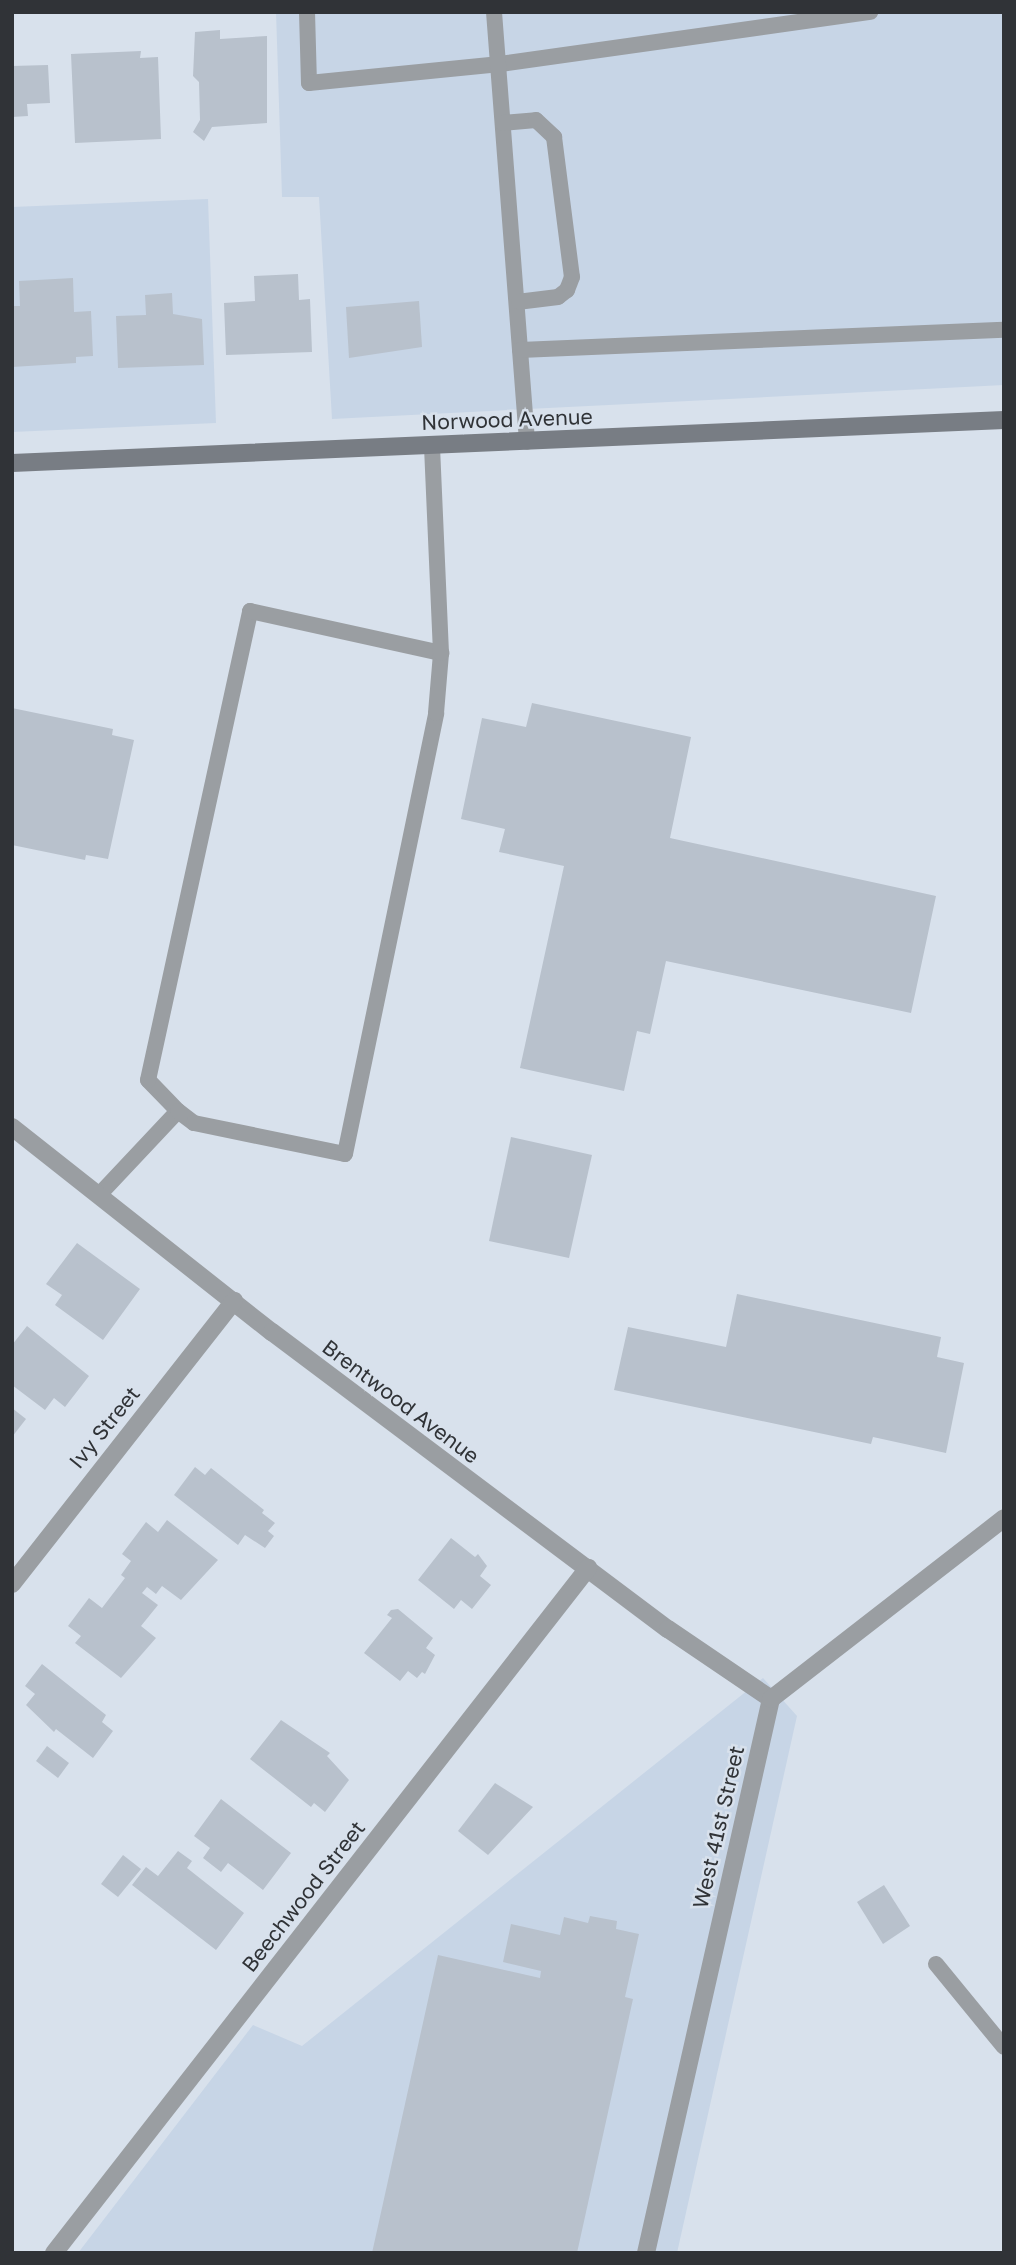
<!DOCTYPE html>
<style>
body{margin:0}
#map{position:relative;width:1016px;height:2265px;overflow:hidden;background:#d8e1ec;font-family:"Golos Text",sans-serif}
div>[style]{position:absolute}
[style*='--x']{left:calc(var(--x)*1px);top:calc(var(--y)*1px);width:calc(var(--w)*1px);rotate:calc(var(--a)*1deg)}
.built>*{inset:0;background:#c7d5e6}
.building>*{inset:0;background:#b8c1cc}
.lane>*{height:16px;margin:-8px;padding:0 8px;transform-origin:8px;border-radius:8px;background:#9a9ea2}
.street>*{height:18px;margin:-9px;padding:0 9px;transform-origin:9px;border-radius:9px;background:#9a9ea2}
.secondary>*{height:18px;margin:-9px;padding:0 9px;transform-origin:9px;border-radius:9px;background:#787d84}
span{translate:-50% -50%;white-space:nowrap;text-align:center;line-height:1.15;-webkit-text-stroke:5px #d8e1ec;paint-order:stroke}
.street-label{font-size:21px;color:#303337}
.frame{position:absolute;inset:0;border:14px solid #303337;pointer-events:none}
</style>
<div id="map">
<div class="built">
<i style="clip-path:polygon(276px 12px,1004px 12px,1004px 385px,332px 419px,319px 197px,282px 197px)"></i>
<i style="clip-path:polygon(208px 199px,216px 423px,12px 432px,12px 207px)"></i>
<i style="clip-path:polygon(763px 1678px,797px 1716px,677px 2253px,78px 2253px,253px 2025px,302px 2046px)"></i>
</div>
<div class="building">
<i style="clip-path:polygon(220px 30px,220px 39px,267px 36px,267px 123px,212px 127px,204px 141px,193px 132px,200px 120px,199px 82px,193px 76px,195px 32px)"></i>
<i style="clip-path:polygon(141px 51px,140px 58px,158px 57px,161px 139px,75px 143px,71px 54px)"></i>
<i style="clip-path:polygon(48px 65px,50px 103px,27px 104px,28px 116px,12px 117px,12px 66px)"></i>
<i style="clip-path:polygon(298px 274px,299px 300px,310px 299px,312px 352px,226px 355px,224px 303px,255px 301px,254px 276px)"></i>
<i style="clip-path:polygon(73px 278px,74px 312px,91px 311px,93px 356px,76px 357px,76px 363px,12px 367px,12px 306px,20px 306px,19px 281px)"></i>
<i style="clip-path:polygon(172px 293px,173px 314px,202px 319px,204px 365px,118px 368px,116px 316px,146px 315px,145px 295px)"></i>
<i style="clip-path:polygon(419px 301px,422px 347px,349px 358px,346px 307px)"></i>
<i style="clip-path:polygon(532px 703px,691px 737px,670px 838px,936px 896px,911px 1013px,666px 961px,650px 1034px,637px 1031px,624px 1091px,520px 1068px,564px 866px,499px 852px,505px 829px,461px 819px,482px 718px,526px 727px)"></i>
<i style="clip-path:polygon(12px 708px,113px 729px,112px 735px,134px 740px,108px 859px,86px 855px,85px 860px,12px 845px)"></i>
<i style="clip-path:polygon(511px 1137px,592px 1155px,569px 1258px,489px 1241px)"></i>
<i style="clip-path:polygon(77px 1243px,140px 1289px,103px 1340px,55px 1305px,62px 1295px,46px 1284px)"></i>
<i style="clip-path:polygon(737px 1294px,941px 1337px,937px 1357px,964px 1363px,946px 1453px,873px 1437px,871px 1444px,614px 1390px,628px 1327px,726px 1347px)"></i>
<i style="clip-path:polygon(27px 1326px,89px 1376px,65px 1407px,54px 1398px,45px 1410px,12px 1385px,12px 1345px)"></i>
<i style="clip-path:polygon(12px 1408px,26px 1419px,12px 1437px)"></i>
<i style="clip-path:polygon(195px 1467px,205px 1475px,211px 1468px,264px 1510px,262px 1513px,275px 1523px,268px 1531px,274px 1536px,265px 1548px,245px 1535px,238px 1545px,174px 1495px)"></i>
<i style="clip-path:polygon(167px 1520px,218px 1560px,181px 1600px,162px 1586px,156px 1594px,147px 1587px,142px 1593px,158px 1605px,141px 1626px,156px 1638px,121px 1678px,75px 1643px,81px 1636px,68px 1626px,89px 1598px,102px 1608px,125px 1578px,121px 1575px,131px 1561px,122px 1554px,146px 1522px,158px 1532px)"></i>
<i style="clip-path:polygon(451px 1538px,475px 1557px,478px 1554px,487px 1566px,480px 1576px,491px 1585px,472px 1609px,461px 1600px,454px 1609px,418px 1580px)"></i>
<i style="clip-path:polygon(398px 1609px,433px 1638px,426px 1648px,435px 1655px,425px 1674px,422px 1672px,417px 1678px,408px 1671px,400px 1681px,364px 1653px,392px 1618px,387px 1615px,391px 1610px)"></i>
<i style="clip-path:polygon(42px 1664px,106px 1715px,102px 1722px,113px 1731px,93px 1758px,56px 1729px,54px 1732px,26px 1705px,35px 1694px,25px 1686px)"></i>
<i style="clip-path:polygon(281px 1720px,330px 1753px,327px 1756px,349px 1780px,325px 1812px,314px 1803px,311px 1807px,250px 1759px)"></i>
<i style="clip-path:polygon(47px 1746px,69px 1763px,58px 1778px,36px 1761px)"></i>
<i style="clip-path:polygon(495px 1783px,533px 1807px,488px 1855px,458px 1831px)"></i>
<i style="clip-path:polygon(221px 1799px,291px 1853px,263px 1890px,228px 1863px,221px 1872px,203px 1858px,210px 1848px,194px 1836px)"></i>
<i style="clip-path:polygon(178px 1851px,192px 1861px,187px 1868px,244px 1913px,216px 1950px,132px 1885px,146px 1867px,158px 1876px)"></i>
<i style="clip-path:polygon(123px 1855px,141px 1869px,118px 1897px,101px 1884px)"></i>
<i style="clip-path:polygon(884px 1885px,910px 1926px,883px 1944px,857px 1902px)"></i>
<i style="clip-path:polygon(590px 1916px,617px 1921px,616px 1929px,639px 1934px,625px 1997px,633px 1999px,577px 2253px,372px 2253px,438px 1955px,540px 1978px,541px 1971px,503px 1962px,511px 1924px,560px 1935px,564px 1917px,588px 1923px)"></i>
</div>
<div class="lane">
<i style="--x:307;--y:12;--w:71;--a:88.4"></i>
<i style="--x:309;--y:83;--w:192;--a:-5.7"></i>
<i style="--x:500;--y:64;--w:374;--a:-8"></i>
<i style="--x:494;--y:12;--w:431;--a:85.6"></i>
<i style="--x:503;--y:123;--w:33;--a:-5"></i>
<i style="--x:536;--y:120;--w:25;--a:43"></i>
<i style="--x:554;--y:137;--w:141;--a:82.7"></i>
<i style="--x:572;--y:277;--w:14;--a:111"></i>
<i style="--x:567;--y:290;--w:11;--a:142"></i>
<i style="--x:558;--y:297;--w:39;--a:173"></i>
<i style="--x:520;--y:350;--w:484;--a:-2.4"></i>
<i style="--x:178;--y:1111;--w:43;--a:-134.1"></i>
<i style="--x:148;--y:1080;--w:480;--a:-77.7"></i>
<i style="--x:250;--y:611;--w:196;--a:12.4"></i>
<i style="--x:99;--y:1195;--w:115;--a:-46.8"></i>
<i style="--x:178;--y:1111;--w:20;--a:37"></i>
<i style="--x:194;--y:1123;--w:154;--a:11.6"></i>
<i style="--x:345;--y:1154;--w:450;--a:-78.3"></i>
<i style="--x:436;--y:713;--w:60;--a:-85.2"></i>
<i style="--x:441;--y:653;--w:208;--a:-92.5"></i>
<i style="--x:936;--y:1964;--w:107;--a:50.7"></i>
</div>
<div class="street">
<i style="--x:12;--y:1127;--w:331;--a:38.3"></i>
<i style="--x:272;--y:1332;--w:495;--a:36.9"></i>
<i style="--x:668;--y:1629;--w:125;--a:34.2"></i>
<i style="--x:12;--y:1584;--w:360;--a:-51.9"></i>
<i style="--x:54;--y:2253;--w:869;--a:-52.06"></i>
<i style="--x:646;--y:2253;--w:568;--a:-77.29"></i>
<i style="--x:771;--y:1699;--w:295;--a:-37.8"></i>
</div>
<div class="secondary">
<i style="--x:12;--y:463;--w:993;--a:-2.48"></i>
</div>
<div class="street-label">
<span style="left:507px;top:419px;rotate:-2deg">Norwood Avenue</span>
<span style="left:401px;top:1401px;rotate:37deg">Brentwood Avenue</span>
<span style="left:104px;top:1427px;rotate:-51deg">Ivy Street</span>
<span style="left:718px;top:1827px;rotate:-77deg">West 41st Street</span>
<span style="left:303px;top:1896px;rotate:-52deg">Beechwood Street</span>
</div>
<div class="frame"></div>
</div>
